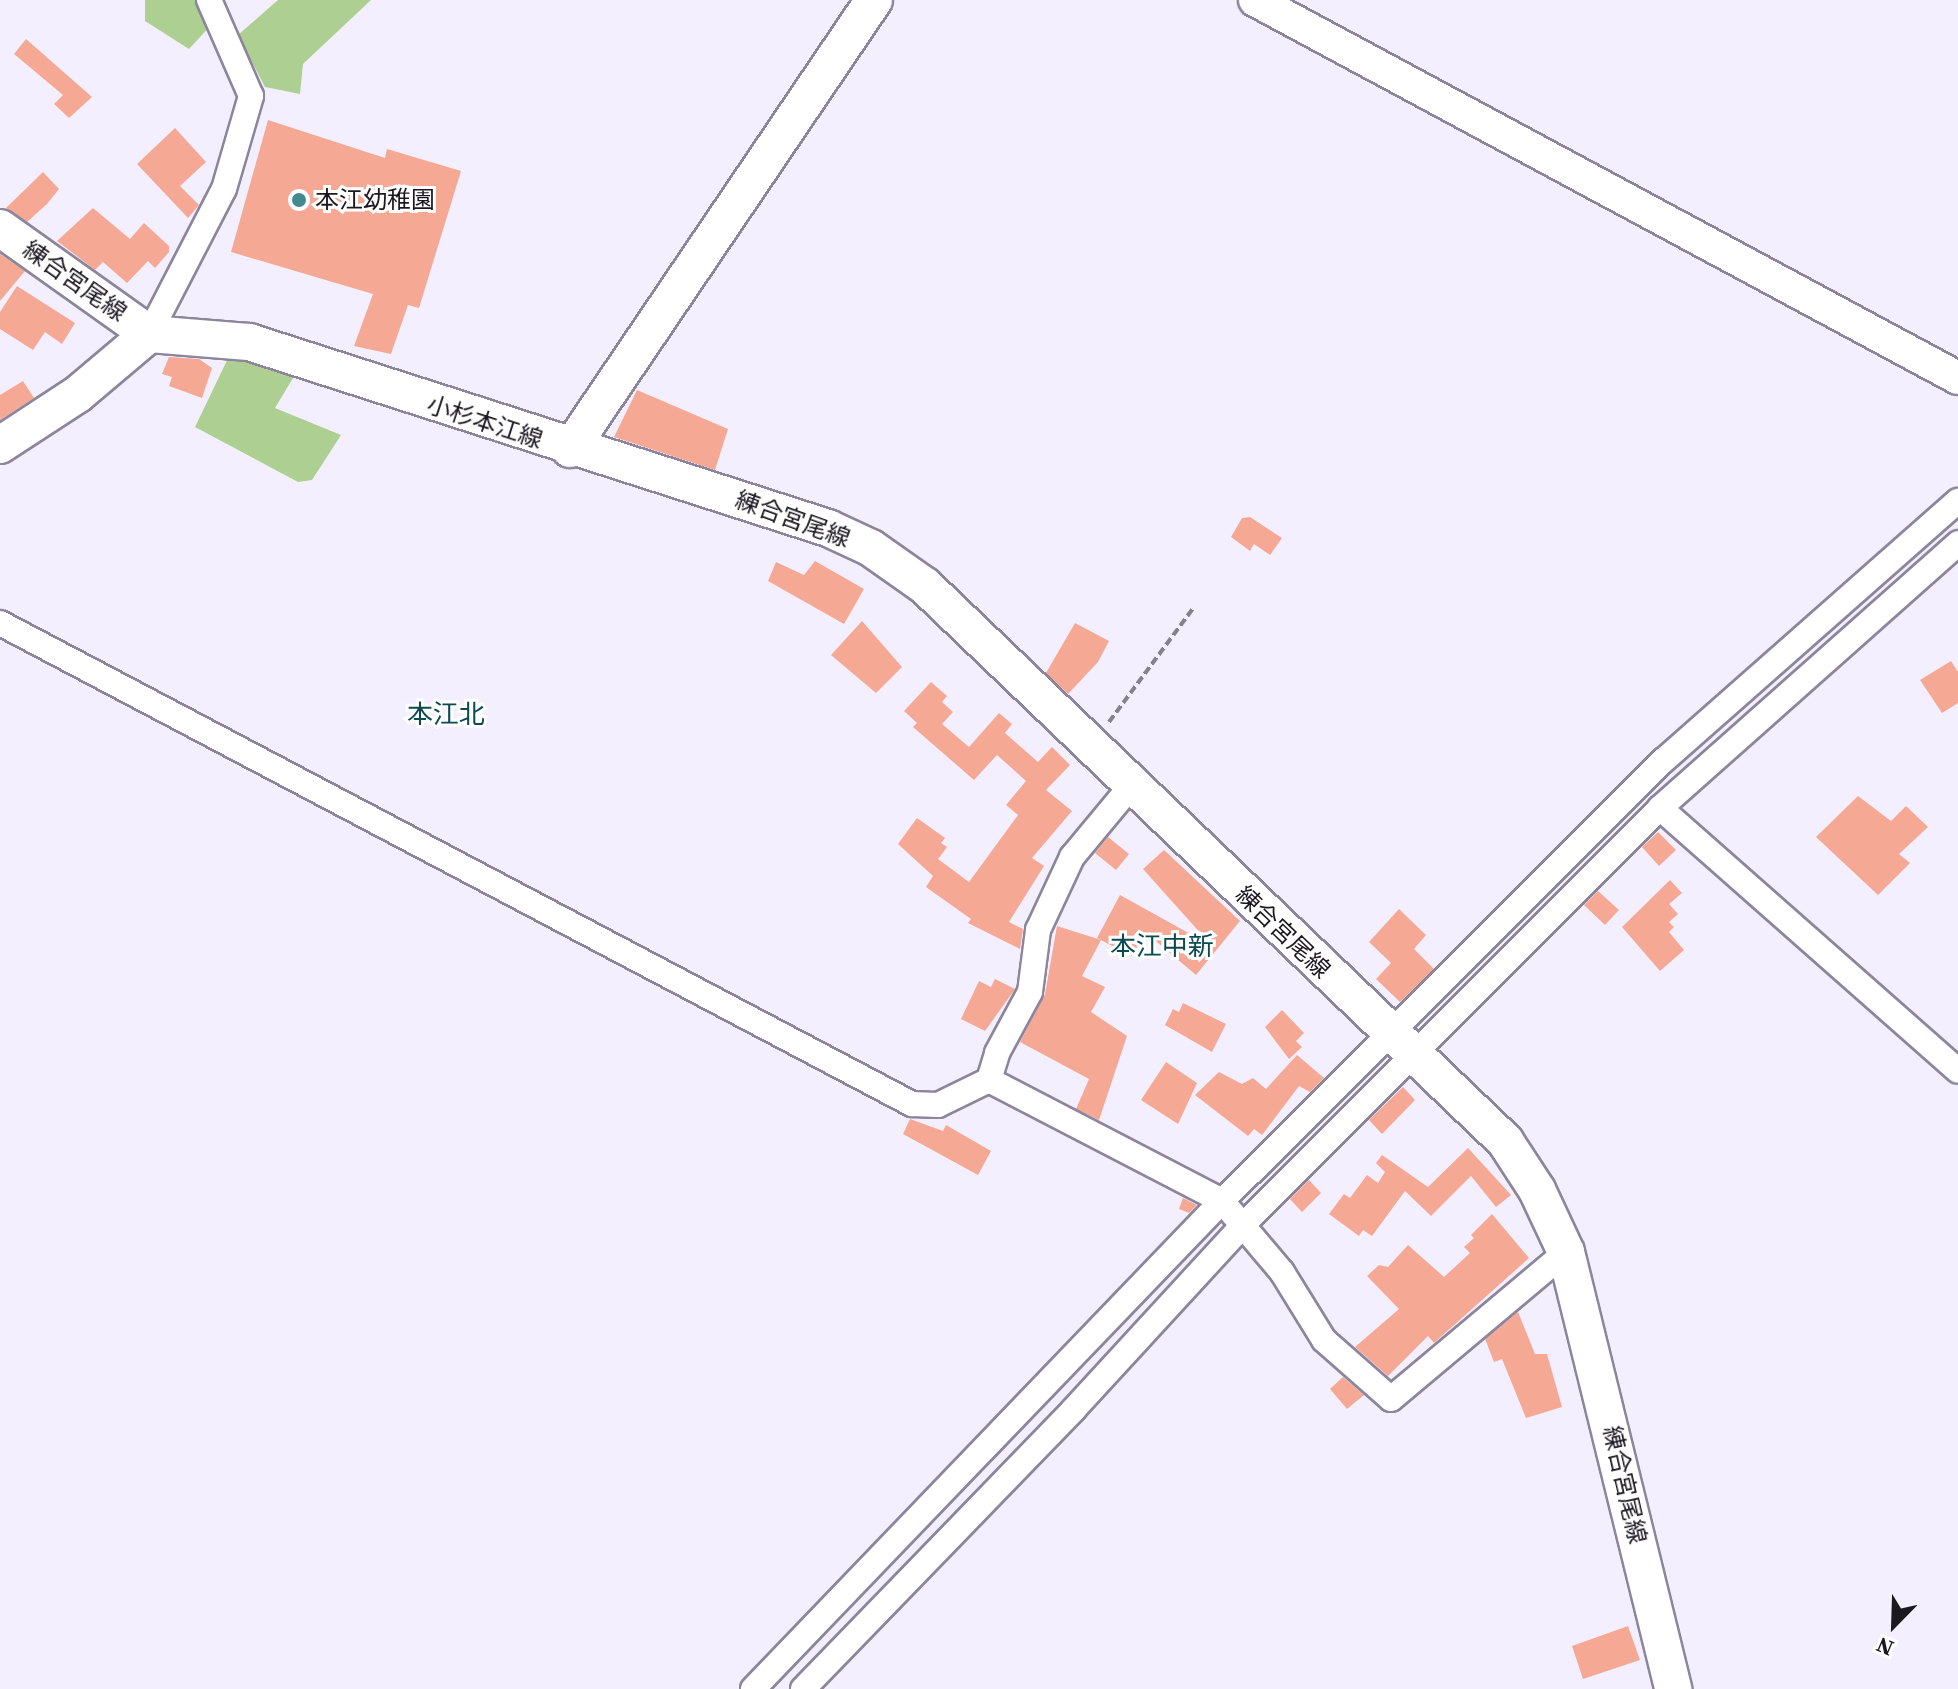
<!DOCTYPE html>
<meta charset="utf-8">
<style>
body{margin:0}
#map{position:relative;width:1958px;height:1689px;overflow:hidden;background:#f4effe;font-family:"Source Serif 4","Noto Sans JP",serif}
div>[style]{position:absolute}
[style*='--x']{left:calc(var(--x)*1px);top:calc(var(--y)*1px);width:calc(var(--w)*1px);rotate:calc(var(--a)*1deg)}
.green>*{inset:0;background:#adcf91}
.building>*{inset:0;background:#f5a894}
.path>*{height:4px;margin-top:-2px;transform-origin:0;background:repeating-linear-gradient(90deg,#85818d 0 8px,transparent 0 12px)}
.roads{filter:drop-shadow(2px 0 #8d859b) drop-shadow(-2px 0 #8d859b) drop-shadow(0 2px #8d859b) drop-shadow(0 -2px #8d859b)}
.minor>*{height:24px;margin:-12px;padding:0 12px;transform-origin:12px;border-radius:12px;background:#fff}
.tertiary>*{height:32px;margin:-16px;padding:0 16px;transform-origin:16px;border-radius:16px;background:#fff}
.secondary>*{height:36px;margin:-18px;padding:0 18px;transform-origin:18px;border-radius:18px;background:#fff}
.dots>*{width:22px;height:22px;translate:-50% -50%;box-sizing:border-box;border:4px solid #fff;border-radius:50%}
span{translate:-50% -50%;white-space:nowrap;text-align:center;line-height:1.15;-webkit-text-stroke:6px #fff;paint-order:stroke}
.poi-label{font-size:24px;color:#1b1820}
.left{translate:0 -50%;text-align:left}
.street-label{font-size:24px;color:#1b1820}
.neighbourhood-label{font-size:26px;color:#0a4b50}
.north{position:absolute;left:1854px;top:1585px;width:80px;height:80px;-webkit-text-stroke:6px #fff;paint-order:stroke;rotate:203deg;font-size:22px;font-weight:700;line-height:32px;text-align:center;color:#1b1820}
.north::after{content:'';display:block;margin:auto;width:28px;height:36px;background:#1b1820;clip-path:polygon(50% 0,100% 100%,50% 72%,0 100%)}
</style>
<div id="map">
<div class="green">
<i style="clip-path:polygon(145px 0,198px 0,214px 22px,189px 49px,145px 21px)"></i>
<i style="clip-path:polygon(278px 0,371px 0,303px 64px,300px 94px,265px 87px,238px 35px)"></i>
<i style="clip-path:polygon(232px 350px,296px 373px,275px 408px,341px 435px,312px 480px,298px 482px,195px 427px)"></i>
</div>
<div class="building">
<i style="clip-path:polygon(26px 39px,92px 97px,69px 118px,54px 104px,63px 95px,14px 54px)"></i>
<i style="clip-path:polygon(268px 120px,385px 158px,387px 149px,461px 171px,419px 308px,408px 305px,391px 354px,354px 346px,373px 294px,231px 252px)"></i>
<i style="clip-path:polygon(175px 128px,206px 162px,180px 186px,199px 205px,188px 218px,137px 164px)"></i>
<i style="clip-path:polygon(43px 172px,59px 189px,47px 204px,27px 222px,6px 208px)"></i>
<i style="clip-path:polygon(93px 208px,130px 239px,144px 223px,169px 246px,169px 252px,155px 268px,148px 261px,127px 283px,103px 262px,95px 270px,57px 241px)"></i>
<i style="clip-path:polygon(0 254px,25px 271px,0 301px)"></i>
<i style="clip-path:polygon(17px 286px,75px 323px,62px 344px,45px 332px,33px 350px,0 329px,0 312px)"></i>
<i style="clip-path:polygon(169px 357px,199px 359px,212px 368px,202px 398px,169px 386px,172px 377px,162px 374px)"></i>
<i style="clip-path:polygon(23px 381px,34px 398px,0 420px,0 395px)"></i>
<i style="clip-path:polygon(637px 390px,728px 429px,715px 470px,614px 437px)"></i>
<i style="clip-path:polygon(1250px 517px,1282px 538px,1270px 555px,1254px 544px,1250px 551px,1231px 537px,1242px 518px)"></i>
<i style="clip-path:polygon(815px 561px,864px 589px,844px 624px,768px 581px,776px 562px,804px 575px)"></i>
<i style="clip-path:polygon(862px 621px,902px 667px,876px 693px,831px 655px)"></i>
<i style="clip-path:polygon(1075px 623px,1109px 641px,1098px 662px,1068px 694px,1046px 673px)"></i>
<i style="clip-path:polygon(1951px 661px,1958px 672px,1958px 703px,1942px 713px,1920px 680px)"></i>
<i style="clip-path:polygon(931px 682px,947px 696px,942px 702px,953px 712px,942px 724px,969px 747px,999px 713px,1012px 724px,1005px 733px,1038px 762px,1052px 747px,1070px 765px,1046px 790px,1072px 811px,1032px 858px,1044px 866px,1009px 922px,1023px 929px,1020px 949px,968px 923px,971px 919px,926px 887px,933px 876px,898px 844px,917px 818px,945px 838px,941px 843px,947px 847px,938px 859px,969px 882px,1018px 815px,1006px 805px,1026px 781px,997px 755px,974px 780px,913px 727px,917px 723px,904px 711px)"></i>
<i style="clip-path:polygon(1858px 796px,1891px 821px,1906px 806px,1928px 827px,1899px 854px,1910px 863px,1878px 895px,1816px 837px)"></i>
<i style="clip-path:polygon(1658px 832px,1676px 850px,1659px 866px,1642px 847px)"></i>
<i style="clip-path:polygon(1108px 837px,1129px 854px,1116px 870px,1095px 853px)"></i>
<i style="clip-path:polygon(1164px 850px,1240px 921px,1196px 975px,1145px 932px,1132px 956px,1097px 938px,1120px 895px,1212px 946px,1143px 869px)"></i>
<i style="clip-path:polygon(1670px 880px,1682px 893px,1669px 904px,1678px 914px,1669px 922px,1674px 927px,1669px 932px,1684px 950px,1660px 971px,1622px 927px)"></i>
<i style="clip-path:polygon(1598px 891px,1619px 910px,1605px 925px,1584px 905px)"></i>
<i style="clip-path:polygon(1399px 909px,1426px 935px,1414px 949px,1434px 969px,1400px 1002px,1376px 979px,1391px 963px,1369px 942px)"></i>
<i style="clip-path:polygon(1057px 926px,1101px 940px,1082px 976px,1105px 987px,1091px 1012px,1127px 1036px,1099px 1120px,1076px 1109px,1089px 1079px,1020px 1042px,1045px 994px)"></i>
<i style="clip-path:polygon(995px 979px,1015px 989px,985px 1031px,961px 1019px,979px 981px,991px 987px)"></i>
<i style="clip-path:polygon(1183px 1003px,1226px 1024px,1212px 1052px,1165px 1025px,1173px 1009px,1179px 1012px)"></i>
<i style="clip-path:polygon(1282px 1010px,1304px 1033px,1296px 1041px,1302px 1047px,1289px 1059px,1265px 1027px)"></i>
<i style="clip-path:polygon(1297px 1055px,1324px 1078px,1310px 1092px,1299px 1086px,1262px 1135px,1254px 1129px,1248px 1136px,1195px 1095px,1219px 1072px,1242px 1084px,1253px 1078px,1266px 1089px)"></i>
<i style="clip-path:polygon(1166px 1062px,1197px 1083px,1178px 1124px,1141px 1100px)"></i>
<i style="clip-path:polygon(1403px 1087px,1415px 1100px,1382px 1134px,1369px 1120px)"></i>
<i style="clip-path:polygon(910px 1119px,943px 1131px,946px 1125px,991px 1151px,978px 1175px,903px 1134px)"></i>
<i style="clip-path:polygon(1468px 1148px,1511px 1195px,1496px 1207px,1471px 1176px,1431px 1216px,1405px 1191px,1372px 1236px,1363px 1230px,1359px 1236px,1329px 1214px,1344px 1194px,1350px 1198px,1367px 1175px,1378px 1183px,1385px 1172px,1376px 1163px,1382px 1155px,1428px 1187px)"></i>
<i style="clip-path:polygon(1309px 1180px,1321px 1193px,1302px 1212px,1290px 1199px)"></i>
<i style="clip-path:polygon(1183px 1198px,1197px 1205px,1189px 1213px,1179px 1209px)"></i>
<i style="clip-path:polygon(1492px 1214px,1529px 1258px,1434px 1343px,1428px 1336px,1388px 1376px,1355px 1347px,1399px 1309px,1367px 1276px,1379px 1265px,1388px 1267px,1408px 1245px,1444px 1277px,1470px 1253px,1464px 1247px,1474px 1238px,1471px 1235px)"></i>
<i style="clip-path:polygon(1518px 1312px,1535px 1354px,1547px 1354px,1562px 1407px,1526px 1418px,1502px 1359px,1494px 1362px,1485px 1339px)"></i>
<i style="clip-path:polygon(1343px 1377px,1364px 1395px,1347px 1409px,1330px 1389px)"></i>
<i style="clip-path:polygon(1628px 1626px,1640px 1660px,1583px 1679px,1572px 1646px)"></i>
</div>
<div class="path">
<i style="--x:1109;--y:722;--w:143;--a:-53.5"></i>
</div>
<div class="roads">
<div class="minor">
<i style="--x:149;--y:334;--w:163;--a:-62.7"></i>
<i style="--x:224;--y:189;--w:97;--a:-73.8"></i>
<i style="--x:251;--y:96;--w:105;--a:-113.6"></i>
<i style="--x:0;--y:623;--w:1031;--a:27.81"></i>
<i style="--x:912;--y:1104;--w:26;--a:2"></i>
<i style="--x:938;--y:1105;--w:57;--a:-26.1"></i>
<i style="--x:989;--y:1080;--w:263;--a:27.4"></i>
<i style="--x:1222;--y:1201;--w:93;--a:49.8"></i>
<i style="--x:1282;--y:1272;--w:80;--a:58.3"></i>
<i style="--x:1324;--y:1340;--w:89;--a:41.4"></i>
<i style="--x:1391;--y:1399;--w:229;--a:-40"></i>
<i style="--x:1660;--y:808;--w:397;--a:41.4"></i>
<i style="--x:989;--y:1080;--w:28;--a:-73"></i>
<i style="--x:997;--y:1053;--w:69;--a:-61.6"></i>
<i style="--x:1030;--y:992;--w:63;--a:-82.6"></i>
<i style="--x:1038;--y:930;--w:81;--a:-65"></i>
<i style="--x:1072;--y:857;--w:92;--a:-50.3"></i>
<i style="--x:753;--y:1689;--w:677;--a:-46.14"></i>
<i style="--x:1222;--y:1201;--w:624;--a:-44.94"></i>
<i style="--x:1664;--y:760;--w:392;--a:-41.4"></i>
<i style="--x:803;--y:1689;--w:390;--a:-45.9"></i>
<i style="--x:1074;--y:1409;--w:250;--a:-47.4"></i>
<i style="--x:1243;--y:1225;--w:590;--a:-45"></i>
<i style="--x:1660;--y:808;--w:399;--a:-41.6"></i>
</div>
<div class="tertiary">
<i style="--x:1255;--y:0;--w:798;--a:28.27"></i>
</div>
<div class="secondary">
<i style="--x:0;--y:228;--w:183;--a:35.4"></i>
<i style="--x:0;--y:445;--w:93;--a:-33.2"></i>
<i style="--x:78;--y:394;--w:93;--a:-40.2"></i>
<i style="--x:149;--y:334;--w:100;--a:4.6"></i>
<i style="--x:249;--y:342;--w:608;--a:17.81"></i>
<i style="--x:828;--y:528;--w:47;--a:24.9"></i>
<i style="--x:871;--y:548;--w:66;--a:35.1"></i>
<i style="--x:925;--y:586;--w:803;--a:43.74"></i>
<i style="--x:1505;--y:1141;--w:59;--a:56.9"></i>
<i style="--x:1537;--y:1190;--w:68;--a:64.9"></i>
<i style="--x:1566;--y:1252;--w:450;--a:76.2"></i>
<i style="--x:570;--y:449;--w:542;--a:-55.9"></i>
</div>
</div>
<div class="dots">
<i style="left:299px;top:200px;background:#428990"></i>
</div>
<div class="poi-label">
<span class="left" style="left:315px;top:200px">本江幼稚園</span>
</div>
<div class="street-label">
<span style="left:75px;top:281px;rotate:35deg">練合宮尾線</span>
<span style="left:485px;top:422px;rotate:18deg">小杉本江線</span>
<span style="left:793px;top:519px;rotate:20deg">練合宮尾線</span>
<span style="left:1283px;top:932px;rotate:44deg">練合宮尾線</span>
<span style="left:1625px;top:1485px;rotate:77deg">練合宮尾線</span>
</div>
<div class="neighbourhood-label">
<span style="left:446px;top:715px">本江北</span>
<span style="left:1162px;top:947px">本江中新</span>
</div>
<div class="north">N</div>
</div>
